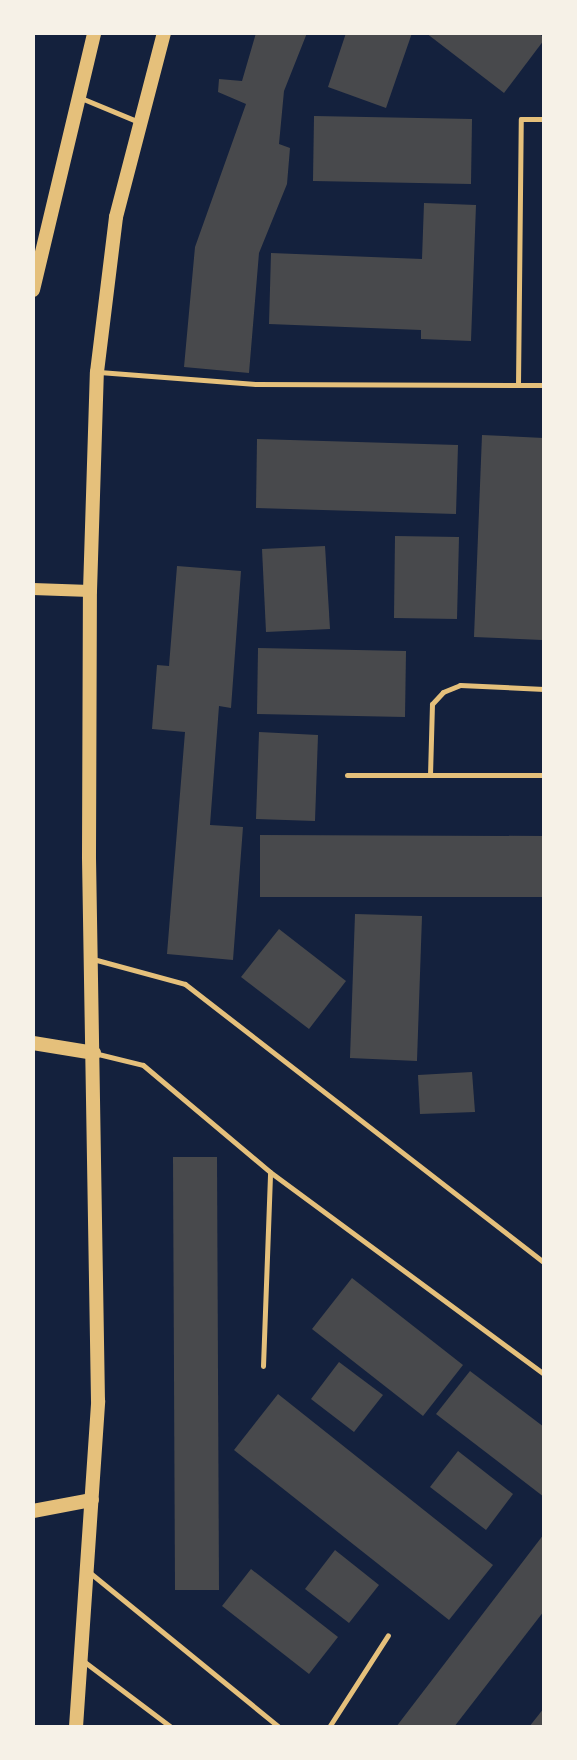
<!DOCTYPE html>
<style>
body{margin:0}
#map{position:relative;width:577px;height:1760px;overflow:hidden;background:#14213d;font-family:Arial,sans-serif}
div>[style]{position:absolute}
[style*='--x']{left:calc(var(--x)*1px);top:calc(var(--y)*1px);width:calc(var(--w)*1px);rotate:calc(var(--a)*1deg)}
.building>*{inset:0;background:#48494c}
.service>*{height:5px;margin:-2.5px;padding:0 2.5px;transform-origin:2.5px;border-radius:2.5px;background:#e5c07b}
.tertiary>*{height:12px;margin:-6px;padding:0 6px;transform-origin:6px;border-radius:6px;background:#e5c07b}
.secondary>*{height:14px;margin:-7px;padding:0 7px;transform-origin:7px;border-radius:7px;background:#e5c07b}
span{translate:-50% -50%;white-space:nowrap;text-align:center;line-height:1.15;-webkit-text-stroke:6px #f6f1e7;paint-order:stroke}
.frame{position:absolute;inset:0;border:35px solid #f6f1e7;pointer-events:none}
</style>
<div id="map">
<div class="building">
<i style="clip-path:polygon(256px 33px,307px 33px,284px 91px,279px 144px,290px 148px,287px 184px,259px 253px,249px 373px,184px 367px,195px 247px,246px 104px,218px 92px,219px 79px,242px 81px)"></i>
<i style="clip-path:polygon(346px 33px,412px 33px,386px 108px,328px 87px)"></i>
<i style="clip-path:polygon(426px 33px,540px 33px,544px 40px,504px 93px)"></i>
<i style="clip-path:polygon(314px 116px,472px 119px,471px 184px,313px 181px)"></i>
<i style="clip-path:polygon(424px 203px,476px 205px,471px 341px,421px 339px,421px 330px,269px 324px,271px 253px,422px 259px)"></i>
<i style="clip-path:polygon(482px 435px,544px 438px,542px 640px,474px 637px)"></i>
<i style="clip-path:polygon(257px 439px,458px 445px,456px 514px,256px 508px)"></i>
<i style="clip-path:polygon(395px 536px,459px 537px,457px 619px,394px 618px)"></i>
<i style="clip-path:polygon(325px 546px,330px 629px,266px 632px,262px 549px)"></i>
<i style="clip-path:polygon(177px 566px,241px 571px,231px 708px,219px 706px,210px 825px,243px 827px,233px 960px,167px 954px,185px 732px,152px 729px,157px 665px,169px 666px)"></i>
<i style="clip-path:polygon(258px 648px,406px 651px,405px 717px,257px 714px)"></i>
<i style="clip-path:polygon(259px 732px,318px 735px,315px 821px,256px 819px)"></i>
<i style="clip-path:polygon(260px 835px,544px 836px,544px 897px,260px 897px)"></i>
<i style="clip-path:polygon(355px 914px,422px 916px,417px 1061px,350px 1058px)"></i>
<i style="clip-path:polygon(279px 929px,346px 981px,309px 1029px,241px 977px)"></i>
<i style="clip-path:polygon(472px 1072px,475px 1112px,420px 1114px,418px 1075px)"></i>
<i style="clip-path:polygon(173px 1157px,217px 1157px,219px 1590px,175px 1590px)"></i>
<i style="clip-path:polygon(352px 1278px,463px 1365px,423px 1416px,312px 1329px)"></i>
<i style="clip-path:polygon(339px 1362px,383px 1395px,354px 1432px,311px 1399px)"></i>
<i style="clip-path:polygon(470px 1371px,544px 1427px,544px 1497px,436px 1414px)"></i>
<i style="clip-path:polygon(278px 1394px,493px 1565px,449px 1620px,234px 1450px)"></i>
<i style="clip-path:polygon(458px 1451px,513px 1494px,486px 1530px,430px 1487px)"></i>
<i style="clip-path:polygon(544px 1534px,544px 1611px,454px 1727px,396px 1727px)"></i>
<i style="clip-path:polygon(335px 1550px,379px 1585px,349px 1623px,305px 1589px)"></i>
<i style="clip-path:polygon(251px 1569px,338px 1637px,309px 1674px,222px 1606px)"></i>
<i style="clip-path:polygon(544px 1708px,544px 1727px,529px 1727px)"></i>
</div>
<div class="service">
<i style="--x:81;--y:98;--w:63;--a:22.5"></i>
<i style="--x:99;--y:372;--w:157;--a:4.4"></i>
<i style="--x:256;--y:384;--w:288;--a:0.2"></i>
<i style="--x:518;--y:385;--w:266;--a:-89.4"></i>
<i style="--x:521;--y:119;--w:23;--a:0"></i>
<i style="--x:347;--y:775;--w:197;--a:0"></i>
<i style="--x:430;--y:775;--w:71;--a:-88.4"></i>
<i style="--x:432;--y:704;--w:16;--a:-47"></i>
<i style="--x:443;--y:692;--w:18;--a:-22"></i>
<i style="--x:460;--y:685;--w:84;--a:2.7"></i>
<i style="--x:93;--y:959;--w:95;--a:15.2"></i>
<i style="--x:185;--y:984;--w:454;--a:37.8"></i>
<i style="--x:94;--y:1053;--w:50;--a:13.8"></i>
<i style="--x:143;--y:1065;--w:166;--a:40.1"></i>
<i style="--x:270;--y:1172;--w:340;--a:36.4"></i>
<i style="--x:263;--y:1366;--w:194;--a:-87.9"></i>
<i style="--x:89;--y:1572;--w:245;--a:39.2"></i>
<i style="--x:82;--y:1660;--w:111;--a:37"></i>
<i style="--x:329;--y:1727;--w:109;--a:-57.3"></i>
</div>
<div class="tertiary">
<i style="--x:33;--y:589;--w:57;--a:2"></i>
</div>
<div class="secondary">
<i style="--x:33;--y:290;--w:264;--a:-76.6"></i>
<i style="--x:33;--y:1043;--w:62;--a:9.3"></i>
<i style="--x:33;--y:1511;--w:60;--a:-10.6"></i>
<i style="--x:76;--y:1727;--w:327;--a:-86.1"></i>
<i style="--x:98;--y:1401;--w:545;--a:-90.95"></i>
<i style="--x:89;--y:856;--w:265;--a:-89.8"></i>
<i style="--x:90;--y:591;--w:219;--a:-88.2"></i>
<i style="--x:97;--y:372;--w:156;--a:-83"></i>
<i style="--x:116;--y:217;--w:190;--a:-75.4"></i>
</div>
<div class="frame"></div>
</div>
